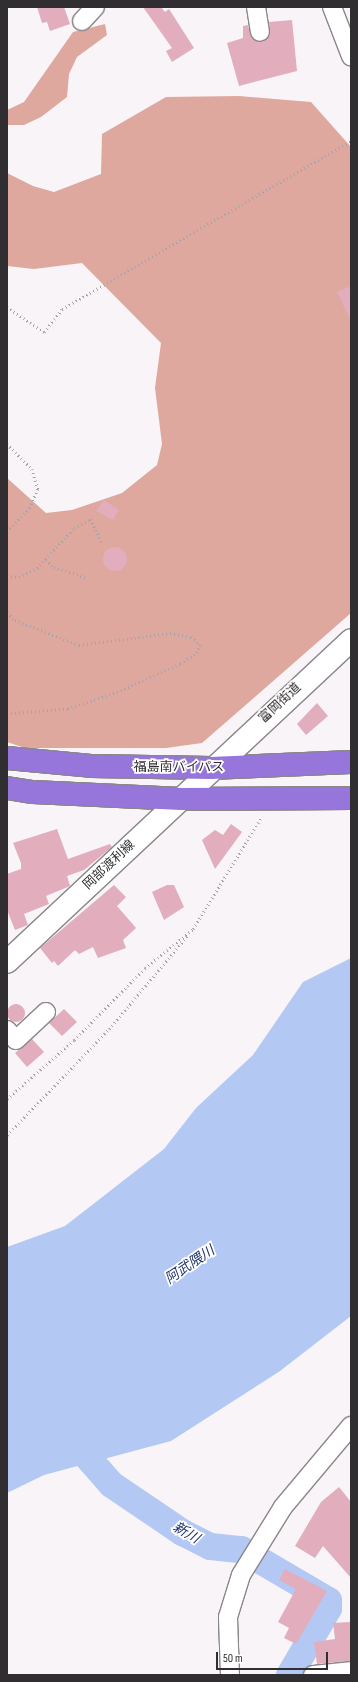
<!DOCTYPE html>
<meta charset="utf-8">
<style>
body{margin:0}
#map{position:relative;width:358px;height:1682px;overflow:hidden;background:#f8f4f8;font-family:"Sofia Sans Condensed","Noto Sans JP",sans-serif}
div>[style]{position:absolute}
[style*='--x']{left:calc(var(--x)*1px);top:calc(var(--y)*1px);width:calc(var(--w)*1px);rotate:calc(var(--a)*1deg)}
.forest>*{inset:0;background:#dea89f}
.water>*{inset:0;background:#b4c8f4}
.river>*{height:27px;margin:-13.5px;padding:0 13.5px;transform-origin:13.5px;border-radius:13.5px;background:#b4c8f4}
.building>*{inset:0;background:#e2adbd}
.round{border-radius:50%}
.path>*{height:2.5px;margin-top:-1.25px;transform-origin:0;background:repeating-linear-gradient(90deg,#a7a3a7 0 1px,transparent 0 4px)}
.roads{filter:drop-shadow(1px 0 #8a868a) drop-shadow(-1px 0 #8a868a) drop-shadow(0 1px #8a868a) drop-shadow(0 -1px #8a868a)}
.street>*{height:18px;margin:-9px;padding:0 9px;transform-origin:9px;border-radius:9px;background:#fff}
.secondary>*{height:22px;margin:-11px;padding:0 11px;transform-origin:11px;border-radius:11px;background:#fff}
.highway>*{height:22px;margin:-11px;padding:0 11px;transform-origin:11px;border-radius:11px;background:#9676da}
span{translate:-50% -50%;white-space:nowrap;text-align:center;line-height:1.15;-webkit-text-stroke:3.5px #fff;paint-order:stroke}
.street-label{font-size:13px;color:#302e30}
.water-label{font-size:14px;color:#203469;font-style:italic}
.frame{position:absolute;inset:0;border:8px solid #302e30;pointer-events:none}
.scale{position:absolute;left:216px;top:1652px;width:112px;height:18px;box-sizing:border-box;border:2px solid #302e30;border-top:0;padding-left:5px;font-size:12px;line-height:14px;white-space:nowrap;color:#302e30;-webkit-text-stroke:3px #fff;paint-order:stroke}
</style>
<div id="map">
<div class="forest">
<i style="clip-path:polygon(105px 24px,107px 35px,77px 57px,69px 74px,67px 97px,41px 117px,24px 125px,7px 125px,7px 110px,24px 102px,73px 32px)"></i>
<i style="clip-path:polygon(239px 96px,311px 102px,351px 147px,351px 613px,202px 743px,166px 748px,25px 748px,7px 742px,7px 478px,46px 513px,72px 510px,122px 493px,157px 465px,162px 444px,155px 388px,161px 343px,82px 263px,34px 269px,7px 266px,7px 173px,33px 186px,54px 192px,101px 174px,102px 134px,166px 97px)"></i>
</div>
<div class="water">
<i style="clip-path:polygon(351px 958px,351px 1316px,280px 1371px,171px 1441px,44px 1475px,7px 1493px,7px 1247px,65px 1226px,164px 1149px,196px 1108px,253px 1055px,303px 982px)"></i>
</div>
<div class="river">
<i style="--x:68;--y:1435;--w:65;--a:48.7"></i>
<i style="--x:111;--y:1484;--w:86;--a:34.1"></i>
<i style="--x:182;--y:1532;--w:31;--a:27"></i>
<i style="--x:210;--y:1546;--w:31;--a:6"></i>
<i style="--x:241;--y:1549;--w:101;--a:30.4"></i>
<i style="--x:328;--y:1600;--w:8;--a:90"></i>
<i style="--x:328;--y:1608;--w:78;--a:120.2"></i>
</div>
<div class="building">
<i style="clip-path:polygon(37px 7px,64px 7px,70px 24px,50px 31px,47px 22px,42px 23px)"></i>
<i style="clip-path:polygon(143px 7px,161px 7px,165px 12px,169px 9px,194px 48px,172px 62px,166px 51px,172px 48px)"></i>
<i style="clip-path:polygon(292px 20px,297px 71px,239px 86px,227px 43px,243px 38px,243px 26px,248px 25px,252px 38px,262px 42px,270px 35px,269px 22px)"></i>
<i style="clip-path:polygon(351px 286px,351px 321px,337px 292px)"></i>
<i style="clip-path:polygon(104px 500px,119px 510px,113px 520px,96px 511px)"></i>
<i class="round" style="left:103px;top:547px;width:24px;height:24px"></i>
<i style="clip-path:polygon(317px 703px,328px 716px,306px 735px,297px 724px)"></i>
<i style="clip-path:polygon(231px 824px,242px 832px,215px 869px,202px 840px,215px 830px,223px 835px)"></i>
<i style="clip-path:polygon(57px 829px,68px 859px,110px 844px,112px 847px,84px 870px,67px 876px,70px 886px,46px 896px,49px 904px,24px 914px,28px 925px,15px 930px,7px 910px,7px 874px,21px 869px,21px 863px,13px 843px)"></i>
<i style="clip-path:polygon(114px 885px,126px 897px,117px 906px,136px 928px,123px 940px,126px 948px,98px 958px,93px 947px,79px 954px,75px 950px,58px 966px,54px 961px,52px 963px,40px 948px)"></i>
<i style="clip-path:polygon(167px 885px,174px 885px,184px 907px,164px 920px,152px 892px)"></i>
<i class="round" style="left:7px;top:1004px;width:18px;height:18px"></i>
<i style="clip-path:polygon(64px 1009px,77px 1022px,62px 1036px,49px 1023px)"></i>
<i style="clip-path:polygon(32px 1039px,44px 1052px,27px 1067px,15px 1053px)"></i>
<i style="clip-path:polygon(339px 1487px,351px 1502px,351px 1578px,323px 1546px,315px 1558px,295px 1546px,321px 1502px)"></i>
<i style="clip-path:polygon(285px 1569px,327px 1591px,296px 1644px,284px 1638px,289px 1628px,278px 1622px,296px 1589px,279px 1580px)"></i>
<i style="clip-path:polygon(350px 1622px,351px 1661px,317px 1664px,314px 1642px,335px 1639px,333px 1623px)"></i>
</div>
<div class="path">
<i style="--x:7;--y:307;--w:45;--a:34"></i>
<i style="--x:44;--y:332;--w:29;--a:-52"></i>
<i style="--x:62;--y:309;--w:334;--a:-30.2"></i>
<i style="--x:7;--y:444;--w:35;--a:45"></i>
<i style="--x:32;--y:469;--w:21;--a:73"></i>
<i style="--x:38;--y:489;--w:21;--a:113"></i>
<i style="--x:30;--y:508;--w:33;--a:134"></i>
<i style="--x:46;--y:560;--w:11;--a:41"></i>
<i style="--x:54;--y:567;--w:35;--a:18"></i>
<i style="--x:7;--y:576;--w:12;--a:5"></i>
<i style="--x:19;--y:577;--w:20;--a:-27"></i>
<i style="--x:37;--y:568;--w:54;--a:-47.2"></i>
<i style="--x:74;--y:528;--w:19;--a:-28"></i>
<i style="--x:91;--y:519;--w:27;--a:66"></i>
<i style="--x:7;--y:613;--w:11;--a:41"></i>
<i style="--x:15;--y:620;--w:69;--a:21.3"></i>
<i style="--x:79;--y:645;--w:92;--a:-7.5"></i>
<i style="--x:170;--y:633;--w:21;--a:11"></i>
<i style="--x:191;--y:637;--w:13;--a:39"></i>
<i style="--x:201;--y:645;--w:12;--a:121"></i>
<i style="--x:195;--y:655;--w:17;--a:149"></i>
<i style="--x:180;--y:664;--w:68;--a:155.7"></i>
<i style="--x:118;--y:692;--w:53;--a:161.2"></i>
<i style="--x:68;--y:709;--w:61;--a:175.3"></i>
<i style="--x:7;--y:1099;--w:89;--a:-41.4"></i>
<i style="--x:74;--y:1040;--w:101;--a:-45.4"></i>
<i style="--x:145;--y:968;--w:62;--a:-39.1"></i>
<i style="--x:193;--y:929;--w:132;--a:-58.6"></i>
<i style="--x:7;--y:1135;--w:147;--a:-46.1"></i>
<i style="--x:109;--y:1029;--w:124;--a:-49.9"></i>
</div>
<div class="roads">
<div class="street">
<i style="--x:256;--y:7;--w:25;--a:81"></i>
<i style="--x:332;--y:7;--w:53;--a:68.8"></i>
<i style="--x:82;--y:21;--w:19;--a:-47"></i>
<i style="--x:7;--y:1030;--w:13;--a:48"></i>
<i style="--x:16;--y:1040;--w:41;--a:-43"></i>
<i style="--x:230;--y:1675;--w:58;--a:-92"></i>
<i style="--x:228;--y:1617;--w:44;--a:-72.8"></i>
<i style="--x:241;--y:1575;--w:80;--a:-58.3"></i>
<i style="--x:283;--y:1507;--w:106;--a:-50"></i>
<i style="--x:313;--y:1675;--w:38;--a:-6"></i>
</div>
<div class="secondary">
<i style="--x:7;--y:962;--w:471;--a:-43.1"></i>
</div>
<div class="highway">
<i style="--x:7;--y:758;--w:84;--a:5.4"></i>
<i style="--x:91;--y:766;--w:120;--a:1"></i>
<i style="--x:211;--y:768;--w:140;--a:-2.5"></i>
<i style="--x:7;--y:788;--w:26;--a:9"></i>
<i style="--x:33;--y:792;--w:149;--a:2.7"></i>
<i style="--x:182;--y:799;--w:169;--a:-0.3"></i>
</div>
</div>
<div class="street-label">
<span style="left:280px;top:703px;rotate:-43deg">富岡街道</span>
<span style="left:179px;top:767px">福島南バイパス</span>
<span style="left:109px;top:865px;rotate:-43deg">岡部渡利線</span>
</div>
<div class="water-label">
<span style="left:190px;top:1265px;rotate:-34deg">阿武隈川</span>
<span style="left:186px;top:1533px;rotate:30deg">新川</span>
</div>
<div class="frame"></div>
<div class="scale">50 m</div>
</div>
